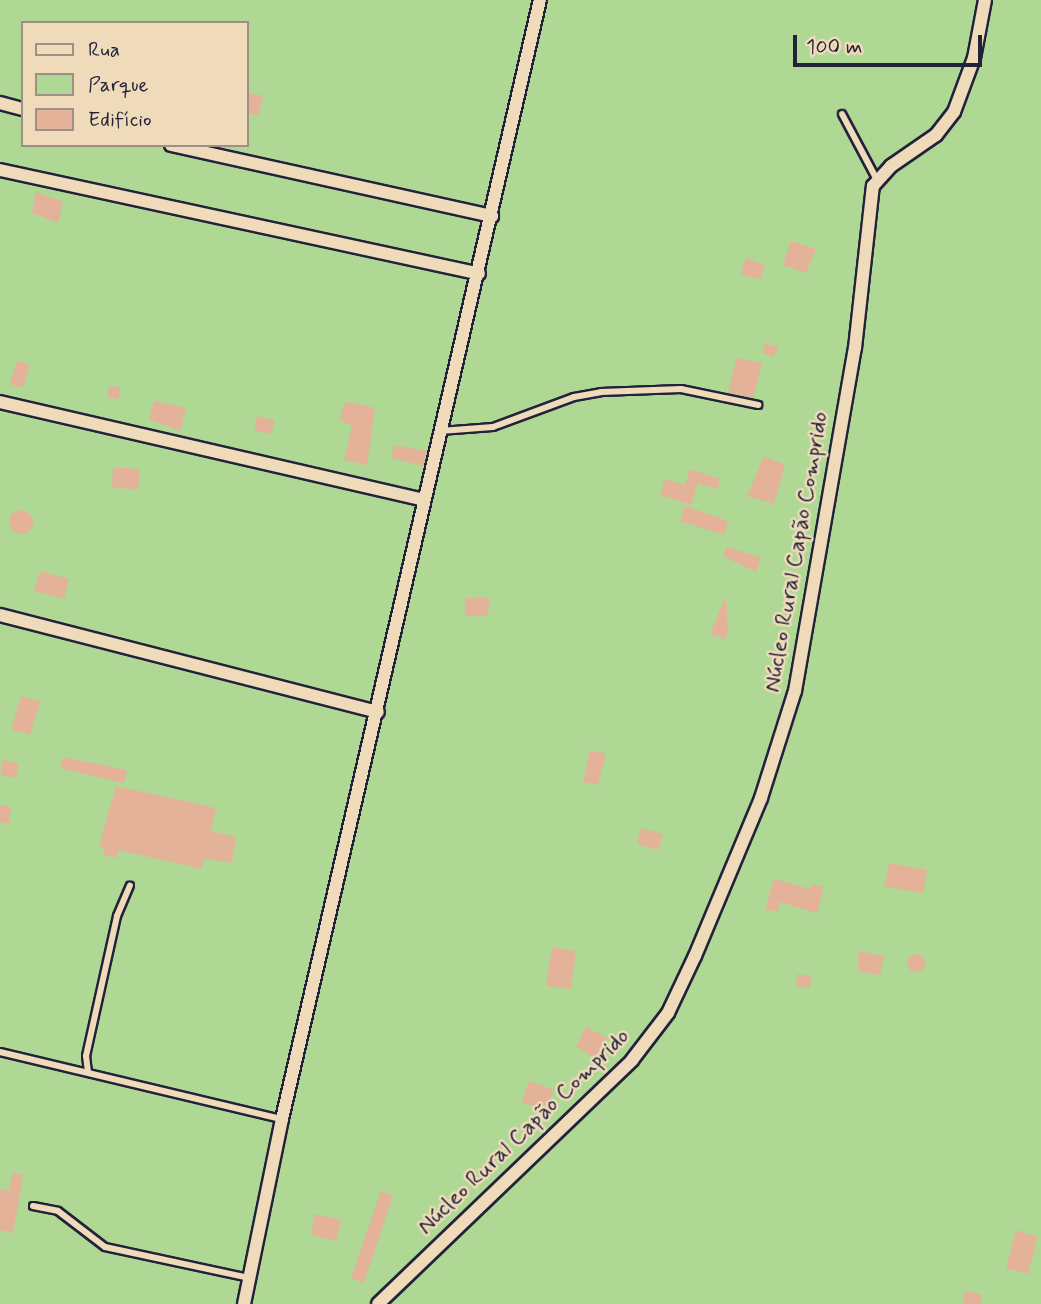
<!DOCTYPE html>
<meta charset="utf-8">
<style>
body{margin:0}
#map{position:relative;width:1041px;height:1304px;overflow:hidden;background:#eed4b3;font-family:Mynerve,sans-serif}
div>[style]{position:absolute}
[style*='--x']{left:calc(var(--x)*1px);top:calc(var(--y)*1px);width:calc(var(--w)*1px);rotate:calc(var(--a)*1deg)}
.green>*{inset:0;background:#afd895}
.building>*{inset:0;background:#e3b298}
.round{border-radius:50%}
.roads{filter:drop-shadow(2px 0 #22223b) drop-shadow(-2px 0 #22223b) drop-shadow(0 2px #22223b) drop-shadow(0 -2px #22223b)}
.lane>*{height:6px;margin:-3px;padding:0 3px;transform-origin:3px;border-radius:3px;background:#efdbb9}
.street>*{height:12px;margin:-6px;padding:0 6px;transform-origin:6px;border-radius:6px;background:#efdbb9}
span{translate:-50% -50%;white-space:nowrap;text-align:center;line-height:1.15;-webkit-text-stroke:5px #efdbb9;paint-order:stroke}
.street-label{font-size:23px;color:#22223b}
.legend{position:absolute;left:21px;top:21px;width:228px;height:126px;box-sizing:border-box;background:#efdbb9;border:2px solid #9d9187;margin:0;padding:9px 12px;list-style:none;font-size:21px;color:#22223b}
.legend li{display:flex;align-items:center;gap:14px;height:35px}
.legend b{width:35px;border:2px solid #9d9187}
.scale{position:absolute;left:793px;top:35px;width:189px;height:32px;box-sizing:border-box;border:4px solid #22223b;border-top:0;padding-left:9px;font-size:21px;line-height:24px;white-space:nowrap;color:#22223b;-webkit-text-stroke:5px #efdbb9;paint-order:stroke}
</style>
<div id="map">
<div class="green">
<i style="clip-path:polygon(evenodd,0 0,1041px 0,1041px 1304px,0 1304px,0 0,23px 23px,247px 23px,247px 145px,23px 145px,23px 23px)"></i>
</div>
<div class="building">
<i style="clip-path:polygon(247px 92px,263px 96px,258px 116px,247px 113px)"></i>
<i style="clip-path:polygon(36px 192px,63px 202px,58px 223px,32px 213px)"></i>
<i style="clip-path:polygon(791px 241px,816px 249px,806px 273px,783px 265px)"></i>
<i style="clip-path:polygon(746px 258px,765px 265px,760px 280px,741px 274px)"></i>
<i style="clip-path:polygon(765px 343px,778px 347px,774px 357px,762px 353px)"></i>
<i style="clip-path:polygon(737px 358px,762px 363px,753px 398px,728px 392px)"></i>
<i style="clip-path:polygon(17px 361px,30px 365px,23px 388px,10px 384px)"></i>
<i style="clip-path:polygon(109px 386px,120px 387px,119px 399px,108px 398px)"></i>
<i style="clip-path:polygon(154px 401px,186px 408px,180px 431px,149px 419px)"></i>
<i style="clip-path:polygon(350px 402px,375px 408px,367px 465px,344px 460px,352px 426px,340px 420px,344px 404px)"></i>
<i style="clip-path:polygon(257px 416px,275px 420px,271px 434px,254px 430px)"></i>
<i style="clip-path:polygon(394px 445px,427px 451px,423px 466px,391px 458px)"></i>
<i style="clip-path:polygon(764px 456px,785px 465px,774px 504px,747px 496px)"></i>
<i style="clip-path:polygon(113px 467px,140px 469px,138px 489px,112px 488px)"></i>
<i style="clip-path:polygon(690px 469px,720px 479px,717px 489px,698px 483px,691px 505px,660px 495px,665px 479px,685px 485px)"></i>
<i style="clip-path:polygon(685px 506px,728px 521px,724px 535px,680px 521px)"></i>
<i class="round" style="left:9px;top:510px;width:24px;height:24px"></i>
<i style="clip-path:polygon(726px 547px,761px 557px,756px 572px,723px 556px)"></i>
<i style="clip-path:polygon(40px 571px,69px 579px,64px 599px,34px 591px)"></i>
<i style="clip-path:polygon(726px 595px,728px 632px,725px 639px,710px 634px)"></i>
<i style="clip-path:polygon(465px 598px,489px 598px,488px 616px,465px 616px)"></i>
<i style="clip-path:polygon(21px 696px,40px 701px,30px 735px,11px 729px)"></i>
<i style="clip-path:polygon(590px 750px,606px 754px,598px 785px,583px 782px)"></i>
<i style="clip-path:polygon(63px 757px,127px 770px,124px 783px,60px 768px)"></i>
<i style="clip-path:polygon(3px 760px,19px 763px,16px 778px,0 775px)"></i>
<i style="clip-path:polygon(116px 786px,216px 808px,211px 831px,236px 837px,232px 863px,204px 858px,202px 869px,118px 850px,116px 858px,103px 855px,104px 847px,99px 846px)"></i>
<i style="clip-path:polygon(0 805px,11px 807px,9px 824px,0 822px)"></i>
<i style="clip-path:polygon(641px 828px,663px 834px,658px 850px,637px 844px)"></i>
<i style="clip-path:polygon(889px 863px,927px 870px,923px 893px,884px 886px)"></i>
<i style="clip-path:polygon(774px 879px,810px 889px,812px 884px,824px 887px,817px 913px,780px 902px,777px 912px,765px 909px)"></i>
<i style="clip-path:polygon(552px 947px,576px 951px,571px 989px,546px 986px)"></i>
<i style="clip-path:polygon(858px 951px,884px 956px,880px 975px,858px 971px)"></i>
<i class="round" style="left:907px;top:954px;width:18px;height:18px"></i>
<i style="clip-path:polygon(797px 974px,811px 976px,810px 988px,796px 986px)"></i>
<i style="clip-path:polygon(586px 1027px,607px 1038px,596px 1058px,576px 1047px)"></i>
<i style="clip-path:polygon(529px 1081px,554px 1090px,546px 1111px,522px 1102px)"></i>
<i style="clip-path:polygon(13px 1173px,23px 1175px,13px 1233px,0 1230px,0 1189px,9px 1191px)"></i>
<i style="clip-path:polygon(381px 1191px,393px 1195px,364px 1283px,351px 1278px)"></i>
<i style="clip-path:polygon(315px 1214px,341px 1220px,336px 1241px,311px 1235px)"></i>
<i style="clip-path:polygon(1016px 1230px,1038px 1237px,1028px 1274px,1006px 1268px)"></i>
<i style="clip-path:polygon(965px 1291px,982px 1294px,980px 1304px,963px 1304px)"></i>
</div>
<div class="roads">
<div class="lane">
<i style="--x:842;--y:114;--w:72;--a:62"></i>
<i style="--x:440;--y:431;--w:53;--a:-4.3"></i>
<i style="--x:493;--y:427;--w:86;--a:-20.3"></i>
<i style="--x:574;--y:397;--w:27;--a:-10"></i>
<i style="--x:601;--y:392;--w:80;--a:-2.1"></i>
<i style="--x:681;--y:389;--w:79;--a:11.7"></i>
<i style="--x:0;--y:1052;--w:290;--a:13.4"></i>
<i style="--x:88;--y:1072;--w:16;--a:-97"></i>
<i style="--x:86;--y:1056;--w:143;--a:-77.5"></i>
<i style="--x:117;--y:916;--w:33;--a:-67"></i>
<i style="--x:33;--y:1206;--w:25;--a:11"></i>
<i style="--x:58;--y:1211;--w:59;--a:37.5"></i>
<i style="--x:105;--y:1247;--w:147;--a:12.1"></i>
</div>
<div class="street">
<i style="--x:0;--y:103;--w:24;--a:15"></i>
<i style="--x:171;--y:145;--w:329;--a:12.5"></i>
<i style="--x:0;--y:170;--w:490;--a:12.2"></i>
<i style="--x:0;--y:402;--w:434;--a:13"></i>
<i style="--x:0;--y:615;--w:390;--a:14.4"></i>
<i style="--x:244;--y:1304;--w:189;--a:-78.4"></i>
<i style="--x:282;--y:1119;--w:1148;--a:-77.02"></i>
<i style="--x:378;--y:1304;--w:352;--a:-43.8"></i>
<i style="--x:632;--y:1060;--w:59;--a:-52.5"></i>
<i style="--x:668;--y:1013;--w:63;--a:-64.7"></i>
<i style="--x:695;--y:956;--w:171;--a:-67.3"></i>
<i style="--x:761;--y:798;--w:112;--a:-72.4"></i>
<i style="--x:795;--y:691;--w:348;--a:-80.1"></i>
<i style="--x:855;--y:348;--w:163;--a:-83.7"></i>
<i style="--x:873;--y:186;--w:27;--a:-48"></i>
<i style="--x:891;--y:166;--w:55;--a:-34.6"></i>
<i style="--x:936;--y:135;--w:29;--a:-52"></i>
<i style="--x:954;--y:112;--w:58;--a:-69.7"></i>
<i style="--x:974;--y:58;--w:59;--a:-79.3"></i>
</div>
</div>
<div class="street-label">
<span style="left:797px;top:552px;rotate:-80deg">Núcleo Rural Capão Comprido</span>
<span style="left:524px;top:1132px;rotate:-44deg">Núcleo Rural Capão Comprido</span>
</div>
<ul class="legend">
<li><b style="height:9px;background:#efdbb9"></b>Rua</li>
<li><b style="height:19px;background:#afd895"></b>Parque</li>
<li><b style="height:19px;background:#e3b298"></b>Edifício</li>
</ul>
<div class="scale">100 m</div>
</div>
